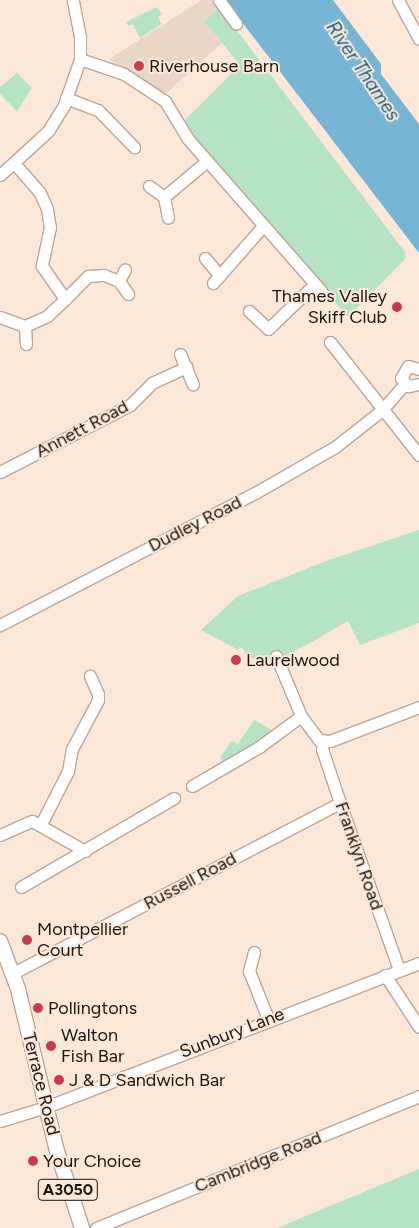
<!DOCTYPE html>
<style>
body{margin:0}
#map{position:relative;width:419px;height:1228px;overflow:hidden;background:#fce8d9;font-family:Figtree,sans-serif}
div>[style]{position:absolute}
[style*='--x']{left:calc(var(--x)*1px);top:calc(var(--y)*1px);width:calc(var(--w)*1px);rotate:calc(var(--a)*1deg)}
.commercial>*{inset:0;background:#ead6c8}
.green>*{inset:0;background:#b4e4c4}
.water>*{inset:0;background:#77b5d5}
.roads{filter:drop-shadow(1px 0 #b9a698) drop-shadow(-1px 0 #b9a698) drop-shadow(0 1px #b9a698) drop-shadow(0 -1px #b9a698)}
.minor>*{height:11px;margin:-5.5px;padding:0 5.5px;transform-origin:5.5px;border-radius:5.5px;background:#fff}
.major>*{height:14px;margin:-7px;padding:0 7px;transform-origin:7px;border-radius:7px;background:#fff}
.dots>*{width:14px;height:14px;translate:-50% -50%;box-sizing:border-box;border:2px solid #fce8d9;border-radius:50%}
span{translate:-50% -50%;white-space:nowrap;text-align:center;line-height:1.15;-webkit-text-stroke:4px #fce8d9;paint-order:stroke}
.shield-label span{padding:1px 4px;background:#fce8d9;border:1px solid;border-radius:4px;-webkit-text-stroke-width:0}
.shield-label{font-size:16px;color:#1c1610;font-weight:700}
.poi-label{font-size:18px;color:#1c1610}
.left{translate:0 -50%;text-align:left}
.right{translate:-100% -50%;text-align:right}
.street-label{font-size:18px;color:#1c1610}
.water-label{font-size:19px;color:#105e7e;font-style:italic}
</style>
<div id="map">
<div class="commercial">
<i style="clip-path:polygon(202px 0,225px 0,204px 21px,222px 43px,162px 97px,109px 59px)"></i>
</div>
<div class="green">
<i style="clip-path:polygon(157px 7px,162px 14px,158px 17px,162px 24px,140px 38px,133px 24px,128px 26px,126px 22px)"></i>
<i style="clip-path:polygon(219px 7px,405px 252px,406px 258px,348px 317px,212px 161px,184px 121px,240px 65px,204px 21px)"></i>
<i style="clip-path:polygon(17px 73px,32px 88px,17px 111px,0 94px,0 87px)"></i>
<i style="clip-path:polygon(419px 530px,419px 623px,360px 645px,348px 621px,268px 667px,244px 653px,245px 650px,240px 647px,238px 650px,201px 630px,238px 596px,326px 561px)"></i>
<i style="clip-path:polygon(254px 720px,274px 731px,223px 762px,220px 758px,231px 741px,238px 744px)"></i>
<i style="clip-path:polygon(419px 1169px,419px 1228px,277px 1228px)"></i>
</div>
<div class="water">
<i style="clip-path:polygon(225px 0,333px 0,381px 64px,381px 74px,419px 124px,419px 253px)"></i>
</div>
<div class="roads">
<div class="minor">
<i style="--x:219;--y:0;--w:29;--a:54"></i>
<i style="--x:398;--y:0;--w:44;--a:61.7"></i>
<i style="--x:80;--y:59;--w:46;--a:18.8"></i>
<i style="--x:124;--y:74;--w:49;--a:33.4"></i>
<i style="--x:165;--y:101;--w:44;--a:58.8"></i>
<i style="--x:188;--y:139;--w:203;--a:48.8"></i>
<i style="--x:66;--y:98;--w:34;--a:21"></i>
<i style="--x:98;--y:110;--w:52;--a:45.8"></i>
<i style="--x:15;--y:164;--w:38;--a:49"></i>
<i style="--x:40;--y:193;--w:17;--a:66"></i>
<i style="--x:47;--y:209;--w:18;--a:81"></i>
<i style="--x:50;--y:227;--w:40;--a:102"></i>
<i style="--x:42;--y:266;--w:40;--a:55.1"></i>
<i style="--x:65;--y:299;--w:33;--a:-45"></i>
<i style="--x:88;--y:276;--w:16;--a:-4"></i>
<i style="--x:104;--y:275;--w:16;--a:22"></i>
<i style="--x:119;--y:281;--w:13;--a:-63"></i>
<i style="--x:0;--y:175;--w:65;--a:-42.5"></i>
<i style="--x:48;--y:131;--w:31;--a:-58"></i>
<i style="--x:64;--y:105;--w:49;--a:-70.8"></i>
<i style="--x:80;--y:59;--w:22;--a:-90"></i>
<i style="--x:80;--y:37;--w:38;--a:-101"></i>
<i style="--x:149;--y:186;--w:19;--a:36"></i>
<i style="--x:164;--y:197;--w:21;--a:79"></i>
<i style="--x:164;--y:197;--w:56;--a:-39.9"></i>
<i style="--x:205;--y:258;--w:23;--a:50"></i>
<i style="--x:119;--y:281;--w:16;--a:55"></i>
<i style="--x:213;--y:283;--w:76;--a:-48.7"></i>
<i style="--x:249;--y:311;--w:26;--a:43"></i>
<i style="--x:268;--y:329;--w:65;--a:-43.8"></i>
<i style="--x:0;--y:317;--w:27;--a:20"></i>
<i style="--x:25;--y:326;--w:24;--a:-24"></i>
<i style="--x:47;--y:316;--w:25;--a:-43"></i>
<i style="--x:25;--y:326;--w:18;--a:87"></i>
<i style="--x:330;--y:342;--w:144;--a:51.8"></i>
<i style="--x:180;--y:354;--w:33;--a:67"></i>
<i style="--x:419;--y:369;--w:11;--a:-165"></i>
<i style="--x:408;--y:366;--w:14;--a:120"></i>
<i style="--x:401;--y:378;--w:11;--a:49"></i>
<i style="--x:408;--y:386;--w:11;--a:-10"></i>
<i style="--x:0;--y:472;--w:146;--a:-27.3"></i>
<i style="--x:130;--y:405;--w:31;--a:-45"></i>
<i style="--x:152;--y:383;--w:38;--a:-25"></i>
<i style="--x:0;--y:625;--w:287;--a:-27.4"></i>
<i style="--x:255;--y:493;--w:92;--a:-29.9"></i>
<i style="--x:335;--y:447;--w:60;--a:-38.2"></i>
<i style="--x:382;--y:410;--w:35;--a:-49"></i>
<i style="--x:276;--y:656;--w:65;--a:67.4"></i>
<i style="--x:301;--y:716;--w:30;--a:53"></i>
<i style="--x:319;--y:740;--w:11;--a:5"></i>
<i style="--x:330;--y:741;--w:95;--a:-20.9"></i>
<i style="--x:323;--y:741;--w:8;--a:97"></i>
<i style="--x:322;--y:749;--w:57;--a:71.6"></i>
<i style="--x:340;--y:803;--w:177;--a:70.5"></i>
<i style="--x:192;--y:786;--w:78;--a:-30.2"></i>
<i style="--x:259;--y:747;--w:52;--a:-36.4"></i>
<i style="--x:41;--y:824;--w:59;--a:-63"></i>
<i style="--x:68;--y:771;--w:22;--a:-80"></i>
<i style="--x:72;--y:749;--w:55;--a:-62"></i>
<i style="--x:98;--y:700;--w:6;--a:-90"></i>
<i style="--x:98;--y:694;--w:20;--a:-114"></i>
<i style="--x:0;--y:835;--w:35;--a:-24"></i>
<i style="--x:32;--y:821;--w:61;--a:29.5"></i>
<i style="--x:21;--y:887;--w:177;--a:-30.2"></i>
<i style="--x:254;--y:952;--w:20;--a:105"></i>
<i style="--x:249;--y:971;--w:52;--a:68.4"></i>
<i style="--x:13;--y:973;--w:369;--a:-27.5"></i>
<i style="--x:385;--y:975;--w:62;--a:56.8"></i>
<i style="--x:0;--y:1121;--w:48;--a:-16.9"></i>
<i style="--x:46;--y:1107;--w:400;--a:-21.1"></i>
<i style="--x:96;--y:1228;--w:349;--a:-22.2"></i>
</div>
<div class="major">
<i style="--x:0;--y:941;--w:51;--a:69.4"></i>
<i style="--x:18;--y:989;--w:167;--a:76.5"></i>
<i style="--x:57;--y:1151;--w:81;--a:72"></i>
</div>
</div>
<div class="dots">
<i style="left:139px;top:66px;background:#ca3a4e"></i>
<i style="left:397px;top:307px;background:#ca3a4e"></i>
<i style="left:236px;top:660px;background:#ca3a4e"></i>
<i style="left:27px;top:940px;background:#ca3a4e"></i>
<i style="left:38px;top:1008px;background:#ca3a4e"></i>
<i style="left:51px;top:1046px;background:#ca3a4e"></i>
<i style="left:59px;top:1080px;background:#ca3a4e"></i>
<i style="left:33px;top:1161px;background:#ca3a4e"></i>
</div>
<div class="shield-label">
<span style="left:68px;top:1190px">A3050</span>
</div>
<div class="poi-label">
<span class="left" style="left:149px;top:66px">Riverhouse Barn</span>
<span class="right" style="left:387px;top:307px">Thames Valley<br>Skiff Club</span>
<span class="left" style="left:246px;top:660px">Laurelwood</span>
<span class="left" style="left:37px;top:940px">Montpellier<br>Court</span>
<span class="left" style="left:48px;top:1008px">Pollingtons</span>
<span class="left" style="left:61px;top:1046px">Walton<br>Fish Bar</span>
<span class="left" style="left:69px;top:1080px">J &amp; D Sandwich Bar</span>
<span class="left" style="left:43px;top:1161px">Your Choice</span>
</div>
<div class="street-label">
<span style="left:82px;top:429px;rotate:-28deg">Annett Road</span>
<span style="left:195px;top:524px;rotate:-27deg">Dudley Road</span>
<span style="left:359px;top:856px;rotate:71deg">Franklyn Road</span>
<span style="left:190px;top:881px;rotate:-28deg">Russell Road</span>
<span style="left:232px;top:1033px;rotate:-21deg">Sunbury Lane</span>
<span style="left:41px;top:1084px;rotate:76deg">Terrace Road</span>
<span style="left:258px;top:1162px;rotate:-22deg">Cambridge Road</span>
</div>
<div class="water-label">
<span style="left:363px;top:71px;rotate:56deg">River Thames</span>
</div>
</div>
